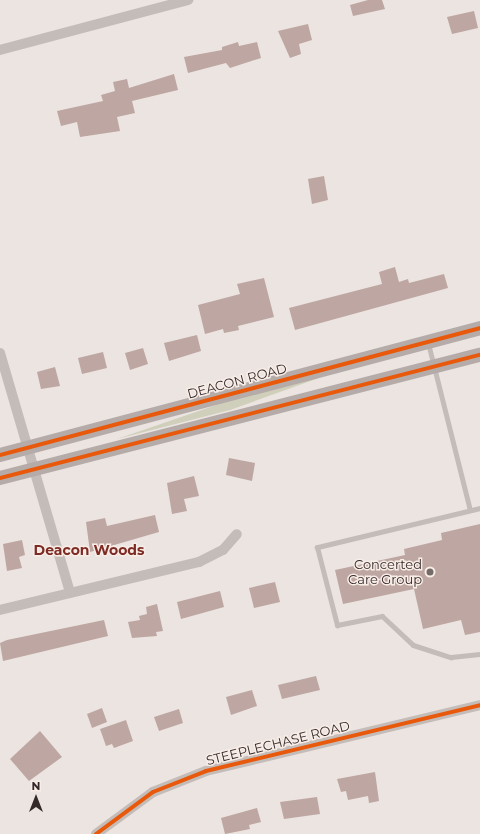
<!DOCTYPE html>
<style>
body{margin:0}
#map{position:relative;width:480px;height:834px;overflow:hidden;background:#ebe4e0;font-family:Montserrat,sans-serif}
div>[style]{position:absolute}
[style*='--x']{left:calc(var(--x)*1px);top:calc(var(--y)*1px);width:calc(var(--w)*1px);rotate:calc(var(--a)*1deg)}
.green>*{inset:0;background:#cfcfbb}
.building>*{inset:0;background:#bea6a2}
.service>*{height:5px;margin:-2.5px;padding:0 2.5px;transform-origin:2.5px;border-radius:2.5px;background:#c4bcb9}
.minor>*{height:10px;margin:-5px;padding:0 5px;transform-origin:5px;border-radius:5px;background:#c4bcb9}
.secondary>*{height:14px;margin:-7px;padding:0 7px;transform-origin:7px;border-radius:7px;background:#b5aca9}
.cycleway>*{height:4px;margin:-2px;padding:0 2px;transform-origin:2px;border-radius:2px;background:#e8590c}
.dots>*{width:11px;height:11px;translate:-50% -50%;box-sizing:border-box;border:2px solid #f8ede7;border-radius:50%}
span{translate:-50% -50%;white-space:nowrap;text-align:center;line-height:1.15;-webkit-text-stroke:3px #f8ede7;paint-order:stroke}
.street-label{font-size:13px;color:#342928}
.poi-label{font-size:13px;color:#342928}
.right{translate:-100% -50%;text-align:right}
.neighbourhood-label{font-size:14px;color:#7f2b25;font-weight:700}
.north{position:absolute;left:16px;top:778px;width:40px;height:40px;-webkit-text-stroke:3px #f8ede7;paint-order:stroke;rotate:0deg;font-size:11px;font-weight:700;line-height:16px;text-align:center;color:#342928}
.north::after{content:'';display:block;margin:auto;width:14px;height:18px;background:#342928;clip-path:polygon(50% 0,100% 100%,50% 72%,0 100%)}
</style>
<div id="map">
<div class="green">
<i style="clip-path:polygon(330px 374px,230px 410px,117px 439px,225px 402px)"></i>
</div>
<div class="building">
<i style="clip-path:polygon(368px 0,382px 0,385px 9px,353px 16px,350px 5px)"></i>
<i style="clip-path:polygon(474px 11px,478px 28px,452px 34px,447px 17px)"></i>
<i style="clip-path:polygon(308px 24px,312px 40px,299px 44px,301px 54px,290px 58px,278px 31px)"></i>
<i style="clip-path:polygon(238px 42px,239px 46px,257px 42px,261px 58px,230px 68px,226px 63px,188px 73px,184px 57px,222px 50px,222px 47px)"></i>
<i style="clip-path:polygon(174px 74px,178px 90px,132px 101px,135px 113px,117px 117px,120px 131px,80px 137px,77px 122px,61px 126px,57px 111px,103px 101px,101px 95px,115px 91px,113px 82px,127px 79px,129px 88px)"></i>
<i style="clip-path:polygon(324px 176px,328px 200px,312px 204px,308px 179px)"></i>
<i style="clip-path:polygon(395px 267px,399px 282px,408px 279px,409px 283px,444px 274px,448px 288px,295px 330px,289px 308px,382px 284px,379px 272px)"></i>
<i style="clip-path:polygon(264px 278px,274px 317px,238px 326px,239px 330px,224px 333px,223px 329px,205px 334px,198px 305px,240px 294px,237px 284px)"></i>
<i style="clip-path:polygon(197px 335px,201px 351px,169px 361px,164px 343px)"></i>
<i style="clip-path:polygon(143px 348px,148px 364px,130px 370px,125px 353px)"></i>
<i style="clip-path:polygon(103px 352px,107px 368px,82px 374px,78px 358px)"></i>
<i style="clip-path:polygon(55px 367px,60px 386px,41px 389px,37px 372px)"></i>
<i style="clip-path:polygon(229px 458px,255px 463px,252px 481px,226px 475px)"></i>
<i style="clip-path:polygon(194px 476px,199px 496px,184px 499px,187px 511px,172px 514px,167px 483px)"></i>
<i style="clip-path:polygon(155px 515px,159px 532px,90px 552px,86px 522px,105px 518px,107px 526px)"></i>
<i style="clip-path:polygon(480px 524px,480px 632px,465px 635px,461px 620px,423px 629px,414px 589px,343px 604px,335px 570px,405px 555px,404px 549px,442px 540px,441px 533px)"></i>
<i style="clip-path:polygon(22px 540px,25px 555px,19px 557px,22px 568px,7px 571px,3px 544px)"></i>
<i style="clip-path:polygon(275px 582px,280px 602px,254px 608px,249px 588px)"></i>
<i style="clip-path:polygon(220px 591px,224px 607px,181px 619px,177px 602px)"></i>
<i style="clip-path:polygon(157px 604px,163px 631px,156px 632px,157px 636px,132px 638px,128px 622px,140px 620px,139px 616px,147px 614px,146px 607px)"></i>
<i style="clip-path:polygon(104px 620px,108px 636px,3px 661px,0 643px,7px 640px)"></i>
<i style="clip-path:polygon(316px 676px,320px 690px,282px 699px,278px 685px)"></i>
<i style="clip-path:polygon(252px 690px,257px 706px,231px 715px,226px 697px)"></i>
<i style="clip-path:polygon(102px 708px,107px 722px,92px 728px,87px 714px)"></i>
<i style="clip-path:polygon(179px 709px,183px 723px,159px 731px,154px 717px)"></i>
<i style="clip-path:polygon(126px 720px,133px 741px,114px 748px,112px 744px,106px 746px,100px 729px)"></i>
<i style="clip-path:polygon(40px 731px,62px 757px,29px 781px,10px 759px)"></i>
<i style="clip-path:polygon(375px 772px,379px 801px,369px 803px,368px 796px,348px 800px,346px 791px,341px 792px,337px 779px)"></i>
<i style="clip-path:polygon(317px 797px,320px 814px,284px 819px,280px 802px)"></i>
<i style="clip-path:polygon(257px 808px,261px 822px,249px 825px,250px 829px,225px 834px,221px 818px)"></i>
</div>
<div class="service">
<i style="--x:428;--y:343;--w:172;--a:75.9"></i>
<i style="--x:480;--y:508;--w:168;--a:166.5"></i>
<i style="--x:317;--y:547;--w:81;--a:75.6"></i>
<i style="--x:337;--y:625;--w:46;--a:-11.3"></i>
<i style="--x:382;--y:616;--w:42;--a:43.1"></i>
<i style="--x:413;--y:645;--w:40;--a:18"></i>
<i style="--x:451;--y:657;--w:29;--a:-6"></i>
</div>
<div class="minor">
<i style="--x:0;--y:50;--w:195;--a:-14.9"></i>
<i style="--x:0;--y:353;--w:250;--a:73.7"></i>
<i style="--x:0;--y:610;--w:205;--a:-13.6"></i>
<i style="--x:199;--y:562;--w:27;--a:-27"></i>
<i style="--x:223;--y:550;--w:21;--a:-49"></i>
<i style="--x:96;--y:834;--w:71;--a:-36.4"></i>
<i style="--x:153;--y:792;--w:57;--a:-21.6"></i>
<i style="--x:206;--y:771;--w:282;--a:-13.5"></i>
</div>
<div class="secondary">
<i style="--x:0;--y:455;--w:497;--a:-14.8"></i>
<i style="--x:0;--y:478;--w:496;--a:-14.4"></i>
</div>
<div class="cycleway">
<i style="--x:0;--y:455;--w:497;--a:-14.8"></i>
<i style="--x:0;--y:478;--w:496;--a:-14.4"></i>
<i style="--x:96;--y:834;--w:71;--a:-36.4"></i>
<i style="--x:153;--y:792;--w:57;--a:-21.6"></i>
<i style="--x:206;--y:771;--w:282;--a:-13.5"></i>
</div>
<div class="dots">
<i style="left:430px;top:572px;background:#746a68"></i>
</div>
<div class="street-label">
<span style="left:237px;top:381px;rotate:-15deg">DEACON ROAD</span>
<span style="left:278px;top:743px;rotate:-14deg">STEEPLECHASE ROAD</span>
</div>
<div class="poi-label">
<span class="right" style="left:422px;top:572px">Concerted<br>Care Group</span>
</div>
<div class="neighbourhood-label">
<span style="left:89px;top:550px">Deacon Woods</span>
</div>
<div class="north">N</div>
</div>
